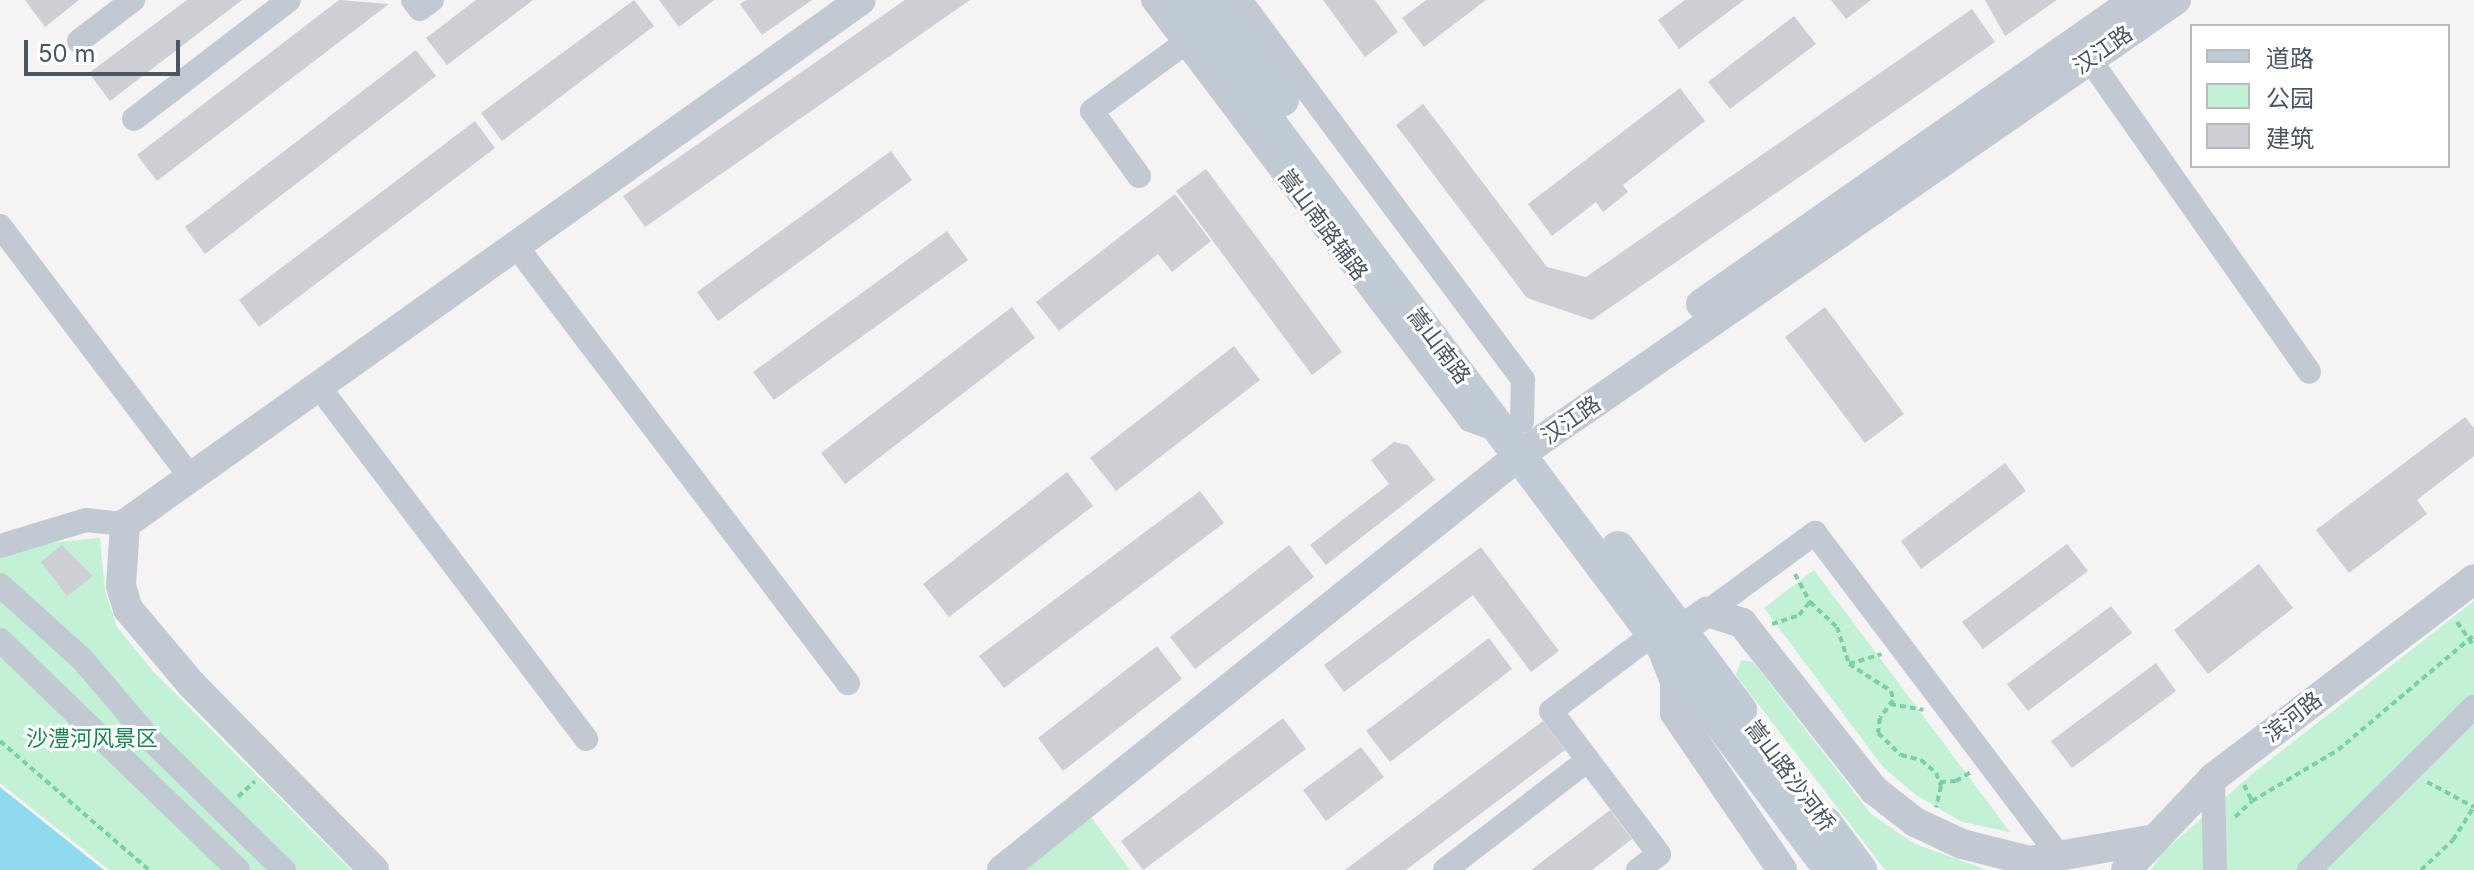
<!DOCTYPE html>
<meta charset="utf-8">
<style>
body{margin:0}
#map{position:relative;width:2474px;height:870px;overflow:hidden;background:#f5f3f3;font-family:Inter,"Noto Sans SC",sans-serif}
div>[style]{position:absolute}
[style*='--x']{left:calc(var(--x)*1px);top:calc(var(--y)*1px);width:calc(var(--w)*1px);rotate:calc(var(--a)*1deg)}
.green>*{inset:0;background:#c3f1d5}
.water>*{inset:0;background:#90daee}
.building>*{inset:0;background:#cdcfd5}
.path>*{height:4px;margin-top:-2px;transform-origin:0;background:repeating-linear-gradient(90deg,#7ad0a6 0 6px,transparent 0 10px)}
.minor>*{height:24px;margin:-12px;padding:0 12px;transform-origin:12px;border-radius:12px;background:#c1cad2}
.tertiary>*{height:30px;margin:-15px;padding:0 15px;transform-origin:15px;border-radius:15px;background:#c1cad2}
.secondary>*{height:34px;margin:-17px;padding:0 17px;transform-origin:17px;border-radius:17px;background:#c1cbd6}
span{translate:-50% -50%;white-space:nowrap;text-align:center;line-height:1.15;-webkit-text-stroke:6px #fff;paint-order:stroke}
.street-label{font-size:22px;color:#4a5661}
.park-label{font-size:22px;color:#17864f}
.legend{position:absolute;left:2190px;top:24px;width:260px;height:144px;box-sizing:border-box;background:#fff;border:2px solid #b7bbc0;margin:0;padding:10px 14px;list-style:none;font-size:24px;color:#4a5661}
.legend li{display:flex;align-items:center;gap:16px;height:40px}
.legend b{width:40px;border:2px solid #b7bbc0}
.scale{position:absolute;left:24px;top:40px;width:156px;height:36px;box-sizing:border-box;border:4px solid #4a5661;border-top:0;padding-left:10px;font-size:24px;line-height:28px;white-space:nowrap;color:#4a5661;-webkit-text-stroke:6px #fff;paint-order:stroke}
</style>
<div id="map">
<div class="green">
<i style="clip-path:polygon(0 535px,26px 545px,100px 538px,105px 591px,117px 627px,153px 671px,351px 870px,109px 870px,0 783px)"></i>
<i style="clip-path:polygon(1814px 570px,2010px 832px,1962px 822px,1916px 795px,1883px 767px,1764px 608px)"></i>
<i style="clip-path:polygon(2474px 601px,2474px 870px,2151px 870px,2162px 853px,2252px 774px)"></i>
<i style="clip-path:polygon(1741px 660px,1753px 662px,1871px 814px,1915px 844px,1987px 870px,1885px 870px,1736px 675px)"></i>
<i style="clip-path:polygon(1091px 817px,1130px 870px,1022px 870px)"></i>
</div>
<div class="water">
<i style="clip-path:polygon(0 787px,104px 870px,0 870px)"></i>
</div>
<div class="building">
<i style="clip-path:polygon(25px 0,79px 0,45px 27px)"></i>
<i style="clip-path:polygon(187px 0,242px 0,110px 101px,89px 73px)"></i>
<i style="clip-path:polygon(339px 0,389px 4px,157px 181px,137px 155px)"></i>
<i style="clip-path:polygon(476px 0,533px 0,447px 65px,426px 38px)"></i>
<i style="clip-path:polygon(634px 0,654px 26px,502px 141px,481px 113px)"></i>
<i style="clip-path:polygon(659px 0,714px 0,679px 27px)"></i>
<i style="clip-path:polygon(746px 0,812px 0,762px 35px,740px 4px)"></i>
<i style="clip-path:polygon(905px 0,970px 0,645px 227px,623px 196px)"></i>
<i style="clip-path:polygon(1323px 0,1375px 0,1398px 32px,1365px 57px)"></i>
<i style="clip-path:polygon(1426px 0,1486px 0,1424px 47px,1402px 18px)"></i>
<i style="clip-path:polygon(1685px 0,1744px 0,1679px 49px,1658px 20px)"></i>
<i style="clip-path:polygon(1831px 0,1871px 0,1846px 19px)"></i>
<i style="clip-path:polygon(1985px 0,2057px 0,2005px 36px)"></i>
<i style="clip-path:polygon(1972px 9px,1995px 42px,1592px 320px,1527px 298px,1396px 125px,1423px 104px,1547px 267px,1586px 277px)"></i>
<i style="clip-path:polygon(1794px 16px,1816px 44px,1730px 109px,1708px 82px)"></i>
<i style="clip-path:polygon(416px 50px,436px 76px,205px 254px,185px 227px)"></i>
<i style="clip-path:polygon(1680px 88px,1705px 121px,1623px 185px,1628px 192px,1603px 212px,1596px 202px,1552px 236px,1528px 204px)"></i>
<i style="clip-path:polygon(475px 121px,495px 148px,259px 327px,239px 300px)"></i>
<i style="clip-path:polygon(891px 151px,912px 180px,718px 321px,697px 292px)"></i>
<i style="clip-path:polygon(1206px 169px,1342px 352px,1312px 375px,1176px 191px)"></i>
<i style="clip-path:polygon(1175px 194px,1211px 241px,1172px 272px,1158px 254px,1059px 331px,1036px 302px)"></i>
<i style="clip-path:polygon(947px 231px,968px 260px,774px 400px,753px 372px)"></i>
<i style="clip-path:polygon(1012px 307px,1035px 338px,845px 484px,821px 453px)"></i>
<i style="clip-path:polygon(1825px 307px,1904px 414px,1865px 443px,1785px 337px)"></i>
<i style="clip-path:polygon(1234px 346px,1260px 380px,1116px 491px,1090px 458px)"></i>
<i style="clip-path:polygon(2465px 417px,2474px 428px,2474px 456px,2417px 500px,2427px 514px,2349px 573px,2316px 530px)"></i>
<i style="clip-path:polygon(1394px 442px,1408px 445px,1435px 480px,1326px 565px,1310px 545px,1389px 484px,1371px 460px)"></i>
<i style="clip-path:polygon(2005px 463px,2026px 491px,1921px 569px,1901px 541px)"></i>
<i style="clip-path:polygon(1067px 472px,1093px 506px,949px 617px,923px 584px)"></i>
<i style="clip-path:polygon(1200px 491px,1224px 523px,1004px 688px,979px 656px)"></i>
<i style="clip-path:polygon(2067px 544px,2088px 571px,1983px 649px,1962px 622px)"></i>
<i style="clip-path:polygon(62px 545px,93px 576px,67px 596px,41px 562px)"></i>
<i style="clip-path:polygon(1289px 545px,1314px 577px,1195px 669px,1170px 637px)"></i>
<i style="clip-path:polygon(1481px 547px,1559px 651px,1531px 672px,1473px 595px,1344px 692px,1324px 665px)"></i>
<i style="clip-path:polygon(2259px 564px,2293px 608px,2208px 674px,2174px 630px)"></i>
<i style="clip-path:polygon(2111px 606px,2132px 633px,2028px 711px,2007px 684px)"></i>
<i style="clip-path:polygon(1489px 638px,1512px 669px,1390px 762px,1366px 731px)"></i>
<i style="clip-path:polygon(1157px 646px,1182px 679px,1063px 771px,1038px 738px)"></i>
<i style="clip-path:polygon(2156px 663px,2176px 691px,2072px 768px,2051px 741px)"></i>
<i style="clip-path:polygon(1283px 718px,1306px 749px,1143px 870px,1121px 841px)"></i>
<i style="clip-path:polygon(1543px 721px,1565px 750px,1406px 870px,1345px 870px)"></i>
<i style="clip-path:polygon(1361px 747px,1384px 777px,1326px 821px,1303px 790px)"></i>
<i style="clip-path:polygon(1610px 810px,1632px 839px,1592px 870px,1531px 870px)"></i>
</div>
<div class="path">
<i style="--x:1795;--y:574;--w:32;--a:62"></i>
<i style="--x:1810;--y:602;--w:37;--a:43"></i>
<i style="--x:1837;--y:627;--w:39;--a:72"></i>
<i style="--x:1849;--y:664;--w:50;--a:32.7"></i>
<i style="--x:1891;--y:691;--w:9;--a:77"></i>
<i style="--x:1893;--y:700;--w:22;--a:126"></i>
<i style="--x:1880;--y:718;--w:15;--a:98"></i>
<i style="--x:1878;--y:733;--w:32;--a:44"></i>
<i style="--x:1901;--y:755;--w:21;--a:14"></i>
<i style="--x:1921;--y:760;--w:20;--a:41"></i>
<i style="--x:1936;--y:773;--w:14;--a:69"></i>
<i style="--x:1941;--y:786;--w:22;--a:103"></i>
<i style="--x:2457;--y:622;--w:29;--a:55"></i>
<i style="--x:1772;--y:624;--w:28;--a:-18"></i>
<i style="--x:1799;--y:615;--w:17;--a:-50"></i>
<i style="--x:1849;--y:664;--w:34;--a:-17"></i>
<i style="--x:1890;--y:704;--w:34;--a:10"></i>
<i style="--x:0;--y:741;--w:197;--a:40.9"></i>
<i style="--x:1940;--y:782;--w:16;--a:-4"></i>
<i style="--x:1956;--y:781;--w:17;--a:-31"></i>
<i style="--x:2427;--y:782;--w:53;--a:28"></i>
<i style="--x:2244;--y:785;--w:18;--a:63"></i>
<i style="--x:238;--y:797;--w:23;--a:-43"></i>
<i style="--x:2235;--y:817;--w:23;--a:-43"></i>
<i style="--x:2252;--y:801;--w:100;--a:-30.7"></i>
<i style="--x:2338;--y:750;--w:178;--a:-40.2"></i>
<i style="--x:2421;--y:870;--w:44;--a:-43.2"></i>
<i style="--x:2453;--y:840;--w:39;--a:-58"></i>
</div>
<div class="minor">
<i style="--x:413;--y:0;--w:11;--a:52"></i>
<i style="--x:420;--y:9;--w:15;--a:-37"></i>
<i style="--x:1153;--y:0;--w:526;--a:52.96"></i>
<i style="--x:1470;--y:420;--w:35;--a:20"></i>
<i style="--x:1240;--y:0;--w:474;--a:53.3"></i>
<i style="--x:1523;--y:380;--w:41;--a:91.4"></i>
<i style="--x:79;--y:41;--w:68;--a:-37.2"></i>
<i style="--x:2090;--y:60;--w:381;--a:54.9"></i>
<i style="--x:134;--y:119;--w:195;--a:-37.5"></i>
<i style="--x:1139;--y:176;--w:80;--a:-125.9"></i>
<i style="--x:1092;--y:111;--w:129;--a:-36.2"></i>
<i style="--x:0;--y:226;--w:316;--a:52.8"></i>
<i style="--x:516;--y:246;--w:549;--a:52.78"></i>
<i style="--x:319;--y:387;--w:442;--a:52.8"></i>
<i style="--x:0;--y:546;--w:90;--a:-16.8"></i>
<i style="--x:86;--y:520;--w:39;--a:6"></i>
<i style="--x:0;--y:585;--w:110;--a:42.1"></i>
<i style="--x:82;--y:659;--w:104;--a:49.7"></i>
<i style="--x:149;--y:738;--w:189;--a:44.4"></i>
<i style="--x:1707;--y:612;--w:134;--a:-36.2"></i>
<i style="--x:1815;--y:533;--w:406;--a:52.9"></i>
<i style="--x:0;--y:640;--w:331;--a:44"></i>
<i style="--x:2213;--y:778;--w:92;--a:88.8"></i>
<i style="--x:1445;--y:870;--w:180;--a:-37.6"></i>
<i style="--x:1638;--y:870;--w:26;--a:-37"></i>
<i style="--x:1659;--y:854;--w:179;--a:-127.1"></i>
<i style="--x:1551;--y:711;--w:128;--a:-37"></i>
<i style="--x:2309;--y:870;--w:232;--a:-44.7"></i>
</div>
<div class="tertiary">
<i style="--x:1701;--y:304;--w:530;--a:-35.01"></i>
<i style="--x:1681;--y:630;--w:32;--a:-35"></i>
<i style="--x:1707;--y:612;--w:37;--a:17"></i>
<i style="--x:1742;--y:623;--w:213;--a:51.7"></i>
<i style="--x:1874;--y:790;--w:52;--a:38"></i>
<i style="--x:1915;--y:822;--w:52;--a:25.1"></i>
<i style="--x:1962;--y:844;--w:70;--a:14"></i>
<i style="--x:2030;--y:861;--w:121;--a:-10"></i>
<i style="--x:1664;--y:653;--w:31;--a:69"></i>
<i style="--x:1675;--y:682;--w:31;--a:90"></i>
<i style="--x:1675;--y:713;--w:190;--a:55.7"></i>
<i style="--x:374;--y:870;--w:260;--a:-134.5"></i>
<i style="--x:192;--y:685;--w:99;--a:-130.1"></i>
<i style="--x:128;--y:609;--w:24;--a:-107"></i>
<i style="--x:121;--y:586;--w:62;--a:-86.3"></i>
<i style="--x:125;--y:524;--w:903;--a:-35.45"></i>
<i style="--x:1002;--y:870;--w:665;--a:-38.71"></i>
<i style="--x:1521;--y:454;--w:797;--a:-34.73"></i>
<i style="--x:2126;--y:870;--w:127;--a:-46.6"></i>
<i style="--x:2213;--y:778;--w:328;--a:-37.3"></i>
</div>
<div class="secondary">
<i style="--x:1177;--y:0;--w:1088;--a:53.07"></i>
<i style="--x:1208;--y:0;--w:124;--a:53.2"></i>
<i style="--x:1618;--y:548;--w:203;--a:53"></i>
<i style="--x:1825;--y:823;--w:59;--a:53.3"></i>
</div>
<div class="street-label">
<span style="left:2103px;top:50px;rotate:-35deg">汉江路</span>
<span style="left:1323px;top:225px;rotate:53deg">嵩山南路辅路</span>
<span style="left:1439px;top:346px;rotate:53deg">嵩山南路</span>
<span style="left:1571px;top:420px;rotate:-35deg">汉江路</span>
<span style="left:2293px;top:717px;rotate:-38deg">滨河路</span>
<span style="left:1790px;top:776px;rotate:53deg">嵩山路沙河桥</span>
</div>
<div class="park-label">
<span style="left:92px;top:739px">沙澧河风景区</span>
</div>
<ul class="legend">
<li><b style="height:10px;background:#c1cbd6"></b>道路</li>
<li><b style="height:22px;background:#c3f1d5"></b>公园</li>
<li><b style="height:22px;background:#cdcfd5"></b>建筑</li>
</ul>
<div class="scale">50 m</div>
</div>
